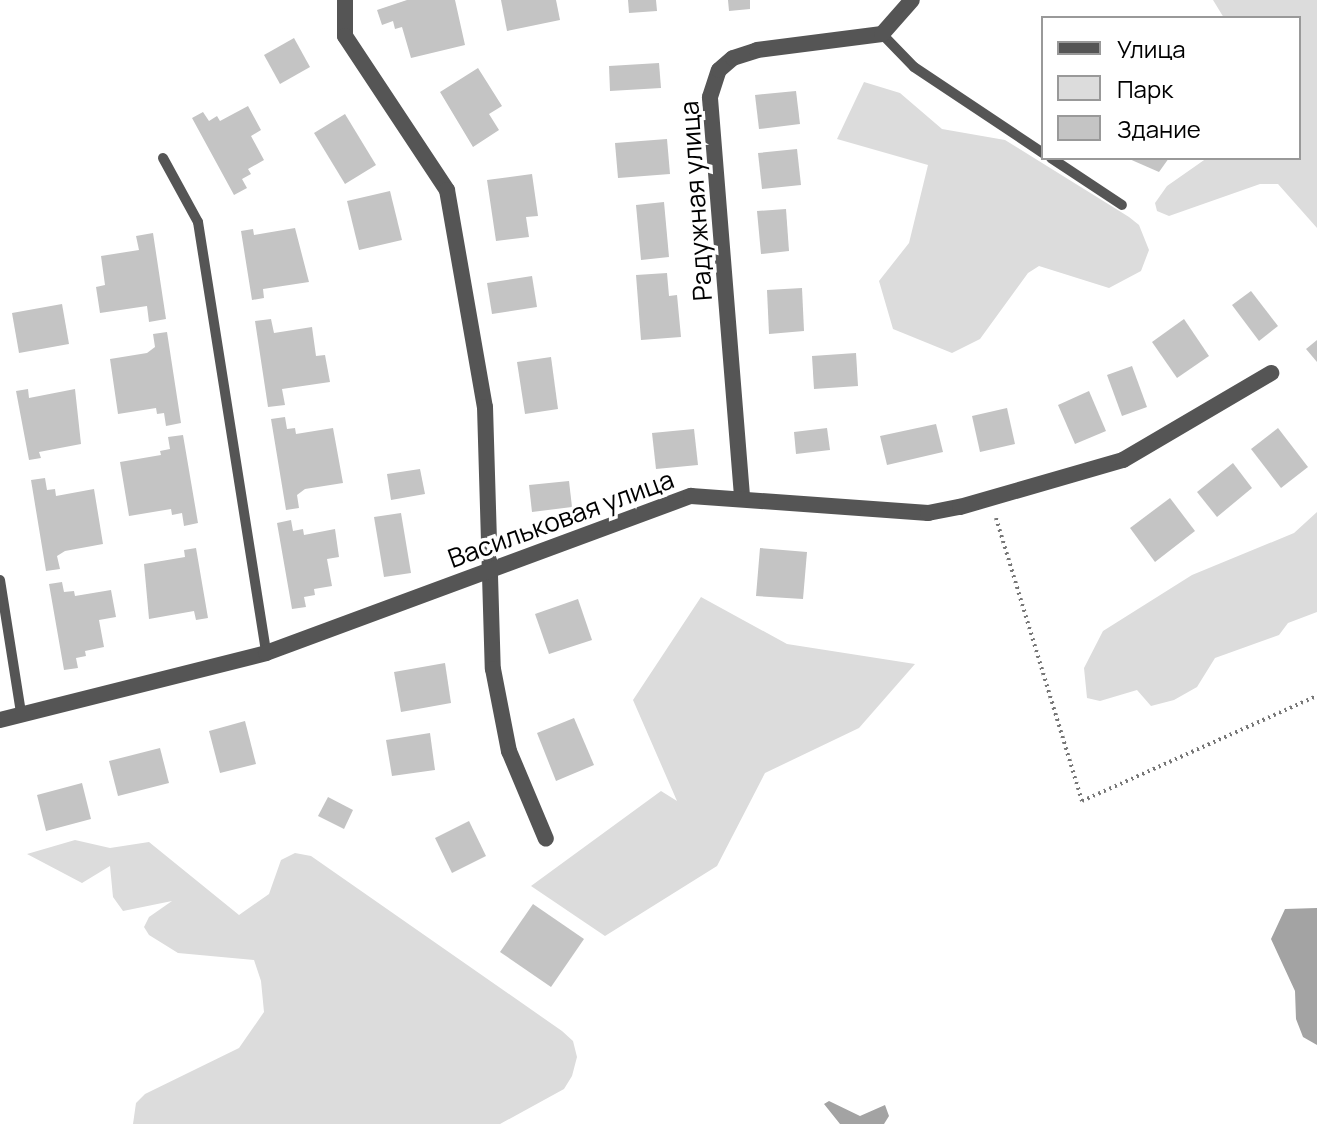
<!DOCTYPE html>
<meta charset="utf-8">
<style>
body{margin:0}
#map{position:relative;width:1317px;height:1124px;overflow:hidden;background:#fff;font-family:Manrope,sans-serif}
div>[style]{position:absolute}
[style*='--x']{left:calc(var(--x)*1px);top:calc(var(--y)*1px);width:calc(var(--w)*1px);rotate:calc(var(--a)*1deg)}
.green>*{inset:0;background:#dcdcdc}
.water>*{inset:0;background:#a3a3a3}
.building>*{inset:0;background:#c4c4c4}
.path>*{height:4px;margin-top:-2px;transform-origin:0;background:repeating-linear-gradient(90deg,#777 0 2px,transparent 0 6px)}
.lane>*{height:10px;margin:-5px;padding:0 5px;transform-origin:5px;border-radius:5px;background:#555}
.street>*{height:16px;margin:-8px;padding:0 8px;transform-origin:8px;border-radius:8px;background:#555}
span{translate:-50% -50%;white-space:nowrap;text-align:center;line-height:1.15;-webkit-text-stroke:7px #fff;paint-order:stroke}
.street-label{font-size:26px;color:#000}
.legend{position:absolute;left:1041px;top:16px;width:260px;height:144px;box-sizing:border-box;background:#fff;border:2px solid #999;margin:0;padding:10px 14px;list-style:none;font-size:24px;color:#000}
.legend li{display:flex;align-items:center;gap:16px;height:40px}
.legend b{width:40px;border:2px solid #999}
</style>
<div id="map">
<div class="green">
<i style="clip-path:polygon(1213px 0,1317px 0,1317px 228px,1278px 184px,1260px 184px,1169px 216px,1157px 211px,1155px 203px,1167px 186px,1207px 158px,1299px 158px,1299px 18px,1224px 18px)"></i>
<i style="clip-path:polygon(864px 82px,900px 93px,942px 129px,1005px 140px,1129px 217px,1139px 225px,1149px 250px,1141px 271px,1109px 288px,1039px 266px,1028px 273px,980px 339px,952px 353px,893px 329px,879px 281px,909px 243px,928px 165px,837px 139px)"></i>
<i style="clip-path:polygon(1317px 512px,1317px 612px,1288px 623px,1279px 635px,1215px 658px,1197px 687px,1174px 700px,1151px 706px,1137px 690px,1100px 701px,1087px 698px,1084px 668px,1103px 631px,1192px 575px,1294px 533px)"></i>
<i style="clip-path:polygon(701px 597px,787px 644px,915px 664px,859px 728px,765px 773px,717px 866px,605px 936px,531px 886px,661px 791px,677px 801px,633px 700px)"></i>
<i style="clip-path:polygon(75px 840px,110px 848px,149px 842px,239px 915px,269px 894px,281px 860px,295px 853px,311px 856px,562px 1031px,573px 1041px,577px 1057px,572px 1076px,564px 1089px,500px 1124px,133px 1124px,136px 1103px,145px 1094px,239px 1048px,264px 1012px,261px 981px,254px 960px,178px 953px,149px 935px,144px 927px,149px 917px,172px 901px,123px 911px,113px 897px,110px 866px,82px 883px,27px 854px)"></i>
</div>
<div class="water">
<i style="clip-path:polygon(1317px 908px,1317px 1045px,1303px 1037px,1296px 1019px,1295px 991px,1271px 939px,1285px 909px)"></i>
<i style="clip-path:polygon(829px 1101px,860px 1116px,885px 1105px,889px 1116px,884px 1124px,840px 1124px,824px 1104px)"></i>
</div>
<div class="building">
<i style="clip-path:polygon(407px 0,455px 0,465px 45px,411px 58px,402px 27px,395px 29px,393px 21px,382px 25px,377px 10px)"></i>
<i style="clip-path:polygon(501px 0,556px 0,560px 20px,507px 31px)"></i>
<i style="clip-path:polygon(628px 0,656px 0,657px 11px,629px 13px)"></i>
<i style="clip-path:polygon(728px 0,750px 0,750px 9px,729px 11px)"></i>
<i style="clip-path:polygon(294px 38px,310px 67px,280px 84px,264px 55px)"></i>
<i style="clip-path:polygon(659px 63px,661px 88px,610px 91px,609px 66px)"></i>
<i style="clip-path:polygon(478px 68px,502px 106px,489px 114px,499px 130px,473px 147px,440px 92px)"></i>
<i style="clip-path:polygon(796px 91px,800px 124px,759px 129px,755px 95px)"></i>
<i style="clip-path:polygon(248px 106px,261px 130px,251px 136px,264px 160px,248px 169px,251px 174px,242px 179px,247px 188px,234px 195px,192px 118px,203px 112px,209px 121px,217px 116px,220px 121px)"></i>
<i style="clip-path:polygon(345px 114px,376px 165px,345px 184px,314px 133px)"></i>
<i style="clip-path:polygon(667px 139px,670px 174px,618px 178px,615px 143px)"></i>
<i style="clip-path:polygon(797px 149px,801px 185px,762px 189px,758px 153px)"></i>
<i style="clip-path:polygon(1127px 158px,1169px 158px,1159px 172px)"></i>
<i style="clip-path:polygon(532px 174px,538px 216px,526px 217px,529px 237px,496px 241px,487px 180px)"></i>
<i style="clip-path:polygon(390px 191px,402px 240px,359px 250px,347px 201px)"></i>
<i style="clip-path:polygon(664px 202px,669px 257px,641px 260px,636px 205px)"></i>
<i style="clip-path:polygon(786px 209px,789px 251px,761px 254px,757px 211px)"></i>
<i style="clip-path:polygon(295px 228px,309px 282px,263px 289px,264px 298px,252px 300px,241px 231px,253px 229px,254px 235px)"></i>
<i style="clip-path:polygon(153px 233px,166px 319px,149px 322px,147px 306px,100px 313px,96px 287px,105px 285px,101px 256px,139px 250px,136px 236px)"></i>
<i style="clip-path:polygon(667px 273px,669px 296px,677px 295px,681px 337px,641px 340px,636px 275px)"></i>
<i style="clip-path:polygon(532px 276px,537px 307px,492px 314px,487px 283px)"></i>
<i style="clip-path:polygon(802px 288px,804px 331px,769px 334px,767px 290px)"></i>
<i style="clip-path:polygon(1251px 291px,1278px 326px,1259px 341px,1232px 305px)"></i>
<i style="clip-path:polygon(62px 304px,69px 344px,19px 353px,12px 313px)"></i>
<i style="clip-path:polygon(271px 319px,274px 333px,312px 327px,316px 356px,325px 355px,330px 382px,282px 389px,285px 405px,268px 407px,255px 321px)"></i>
<i style="clip-path:polygon(1184px 319px,1209px 356px,1177px 378px,1152px 342px)"></i>
<i style="clip-path:polygon(167px 332px,181px 423px,166px 426px,164px 413px,157px 414px,156px 408px,118px 414px,110px 359px,147px 353px,155px 347px,153px 334px)"></i>
<i style="clip-path:polygon(1317px 340px,1317px 362px,1306px 349px)"></i>
<i style="clip-path:polygon(856px 353px,858px 386px,814px 389px,812px 356px)"></i>
<i style="clip-path:polygon(551px 357px,558px 409px,525px 414px,517px 362px)"></i>
<i style="clip-path:polygon(1132px 366px,1147px 407px,1122px 416px,1107px 375px)"></i>
<i style="clip-path:polygon(28px 389px,29px 398px,75px 389px,81px 444px,39px 452px,41px 458px,29px 460px,16px 391px)"></i>
<i style="clip-path:polygon(1089px 391px,1106px 431px,1075px 444px,1058px 405px)"></i>
<i style="clip-path:polygon(1007px 408px,1015px 444px,980px 452px,972px 416px)"></i>
<i style="clip-path:polygon(285px 417px,287px 429px,295px 428px,296px 434px,333px 428px,343px 483px,305px 489px,297px 495px,299px 508px,286px 510px,271px 419px)"></i>
<i style="clip-path:polygon(936px 424px,943px 452px,887px 465px,880px 436px)"></i>
<i style="clip-path:polygon(827px 428px,830px 450px,796px 454px,794px 432px)"></i>
<i style="clip-path:polygon(1278px 428px,1308px 467px,1281px 488px,1251px 449px)"></i>
<i style="clip-path:polygon(694px 429px,698px 465px,656px 469px,652px 433px)"></i>
<i style="clip-path:polygon(183px 435px,198px 523px,184px 526px,182px 513px,172px 515px,171px 509px,129px 516px,120px 462px,161px 455px,160px 451px,170px 449px,168px 437px)"></i>
<i style="clip-path:polygon(1233px 463px,1252px 488px,1217px 517px,1197px 492px)"></i>
<i style="clip-path:polygon(420px 469px,425px 494px,391px 500px,387px 474px)"></i>
<i style="clip-path:polygon(45px 478px,47px 490px,55px 489px,56px 496px,94px 489px,103px 544px,65px 551px,57px 556px,60px 569px,46px 571px,31px 480px)"></i>
<i style="clip-path:polygon(569px 481px,572px 507px,532px 512px,529px 485px)"></i>
<i style="clip-path:polygon(1170px 498px,1195px 531px,1155px 562px,1130px 528px)"></i>
<i style="clip-path:polygon(401px 513px,411px 573px,384px 577px,374px 517px)"></i>
<i style="clip-path:polygon(291px 520px,293px 531px,303px 529px,304px 535px,335px 529px,339px 557px,327px 559px,332px 586px,314px 589px,315px 595px,304px 597px,306px 607px,292px 609px,277px 523px)"></i>
<i style="clip-path:polygon(196px 548px,208px 618px,196px 620px,194px 611px,149px 619px,144px 564px,185px 557px,184px 550px)"></i>
<i style="clip-path:polygon(760px 548px,807px 552px,803px 599px,756px 596px)"></i>
<i style="clip-path:polygon(62px 582px,64px 592px,74px 591px,75px 596px,111px 590px,116px 617px,99px 620px,104px 647px,85px 651px,86px 656px,76px 658px,78px 668px,64px 670px,49px 584px)"></i>
<i style="clip-path:polygon(578px 599px,592px 640px,549px 654px,535px 614px)"></i>
<i style="clip-path:polygon(445px 663px,451px 703px,401px 712px,394px 672px)"></i>
<i style="clip-path:polygon(574px 718px,594px 765px,556px 781px,537px 733px)"></i>
<i style="clip-path:polygon(245px 721px,256px 764px,220px 773px,209px 731px)"></i>
<i style="clip-path:polygon(430px 733px,435px 770px,392px 776px,386px 740px)"></i>
<i style="clip-path:polygon(160px 748px,169px 783px,118px 796px,109px 761px)"></i>
<i style="clip-path:polygon(82px 783px,91px 819px,46px 831px,37px 795px)"></i>
<i style="clip-path:polygon(328px 797px,353px 810px,344px 829px,318px 816px)"></i>
<i style="clip-path:polygon(469px 821px,486px 856px,452px 873px,435px 838px)"></i>
<i style="clip-path:polygon(533px 904px,584px 939px,551px 987px,500px 952px)"></i>
</div>
<div class="path">
<i style="--x:996;--y:518;--w:296;--a:73.1"></i>
<i style="--x:1082;--y:801;--w:257;--a:-24.1"></i>
</div>
<div class="lane">
<i style="--x:882;--y:34;--w:46;--a:45.9"></i>
<i style="--x:914;--y:67;--w:155;--a:33.7"></i>
<i style="--x:163;--y:158;--w:73;--a:61.3"></i>
<i style="--x:198;--y:222;--w:436;--a:81"></i>
<i style="--x:1051;--y:158;--w:85;--a:33.5"></i>
<i style="--x:0;--y:580;--w:134;--a:81"></i>
</div>
<div class="street">
<i style="--x:345;--y:0;--w:36;--a:90"></i>
<i style="--x:345;--y:36;--w:185;--a:56.5"></i>
<i style="--x:447;--y:190;--w:220;--a:80.1"></i>
<i style="--x:485;--y:407;--w:262;--a:88.3"></i>
<i style="--x:493;--y:669;--w:84;--a:79"></i>
<i style="--x:509;--y:751;--w:95;--a:67.2"></i>
<i style="--x:742;--y:496;--w:400;--a:-94.6"></i>
<i style="--x:710;--y:97;--w:28;--a:-72"></i>
<i style="--x:719;--y:70;--w:18;--a:-41"></i>
<i style="--x:733;--y:58;--w:25;--a:-18"></i>
<i style="--x:757;--y:50;--w:126;--a:-7.3"></i>
<i style="--x:882;--y:34;--w:45;--a:-48.6"></i>
<i style="--x:0;--y:720;--w:274;--a:-14.1"></i>
<i style="--x:266;--y:653;--w:453;--a:-20.3"></i>
<i style="--x:691;--y:496;--w:238;--a:4.1"></i>
<i style="--x:928;--y:513;--w:33;--a:-11"></i>
<i style="--x:960;--y:507;--w:170;--a:-16.1"></i>
<i style="--x:1123;--y:460;--w:172;--a:-30.4"></i>
</div>
<div class="street-label">
<span style="left:696px;top:201px;rotate:-94deg">Радужная улица</span>
<span style="left:561px;top:519px;rotate:-20deg">Васильковая улица</span>
</div>
<ul class="legend">
<li><b style="height:10px;background:#555"></b>Улица</li>
<li><b style="height:22px;background:#dcdcdc"></b>Парк</li>
<li><b style="height:22px;background:#c4c4c4"></b>Здание</li>
</ul>
</div>
